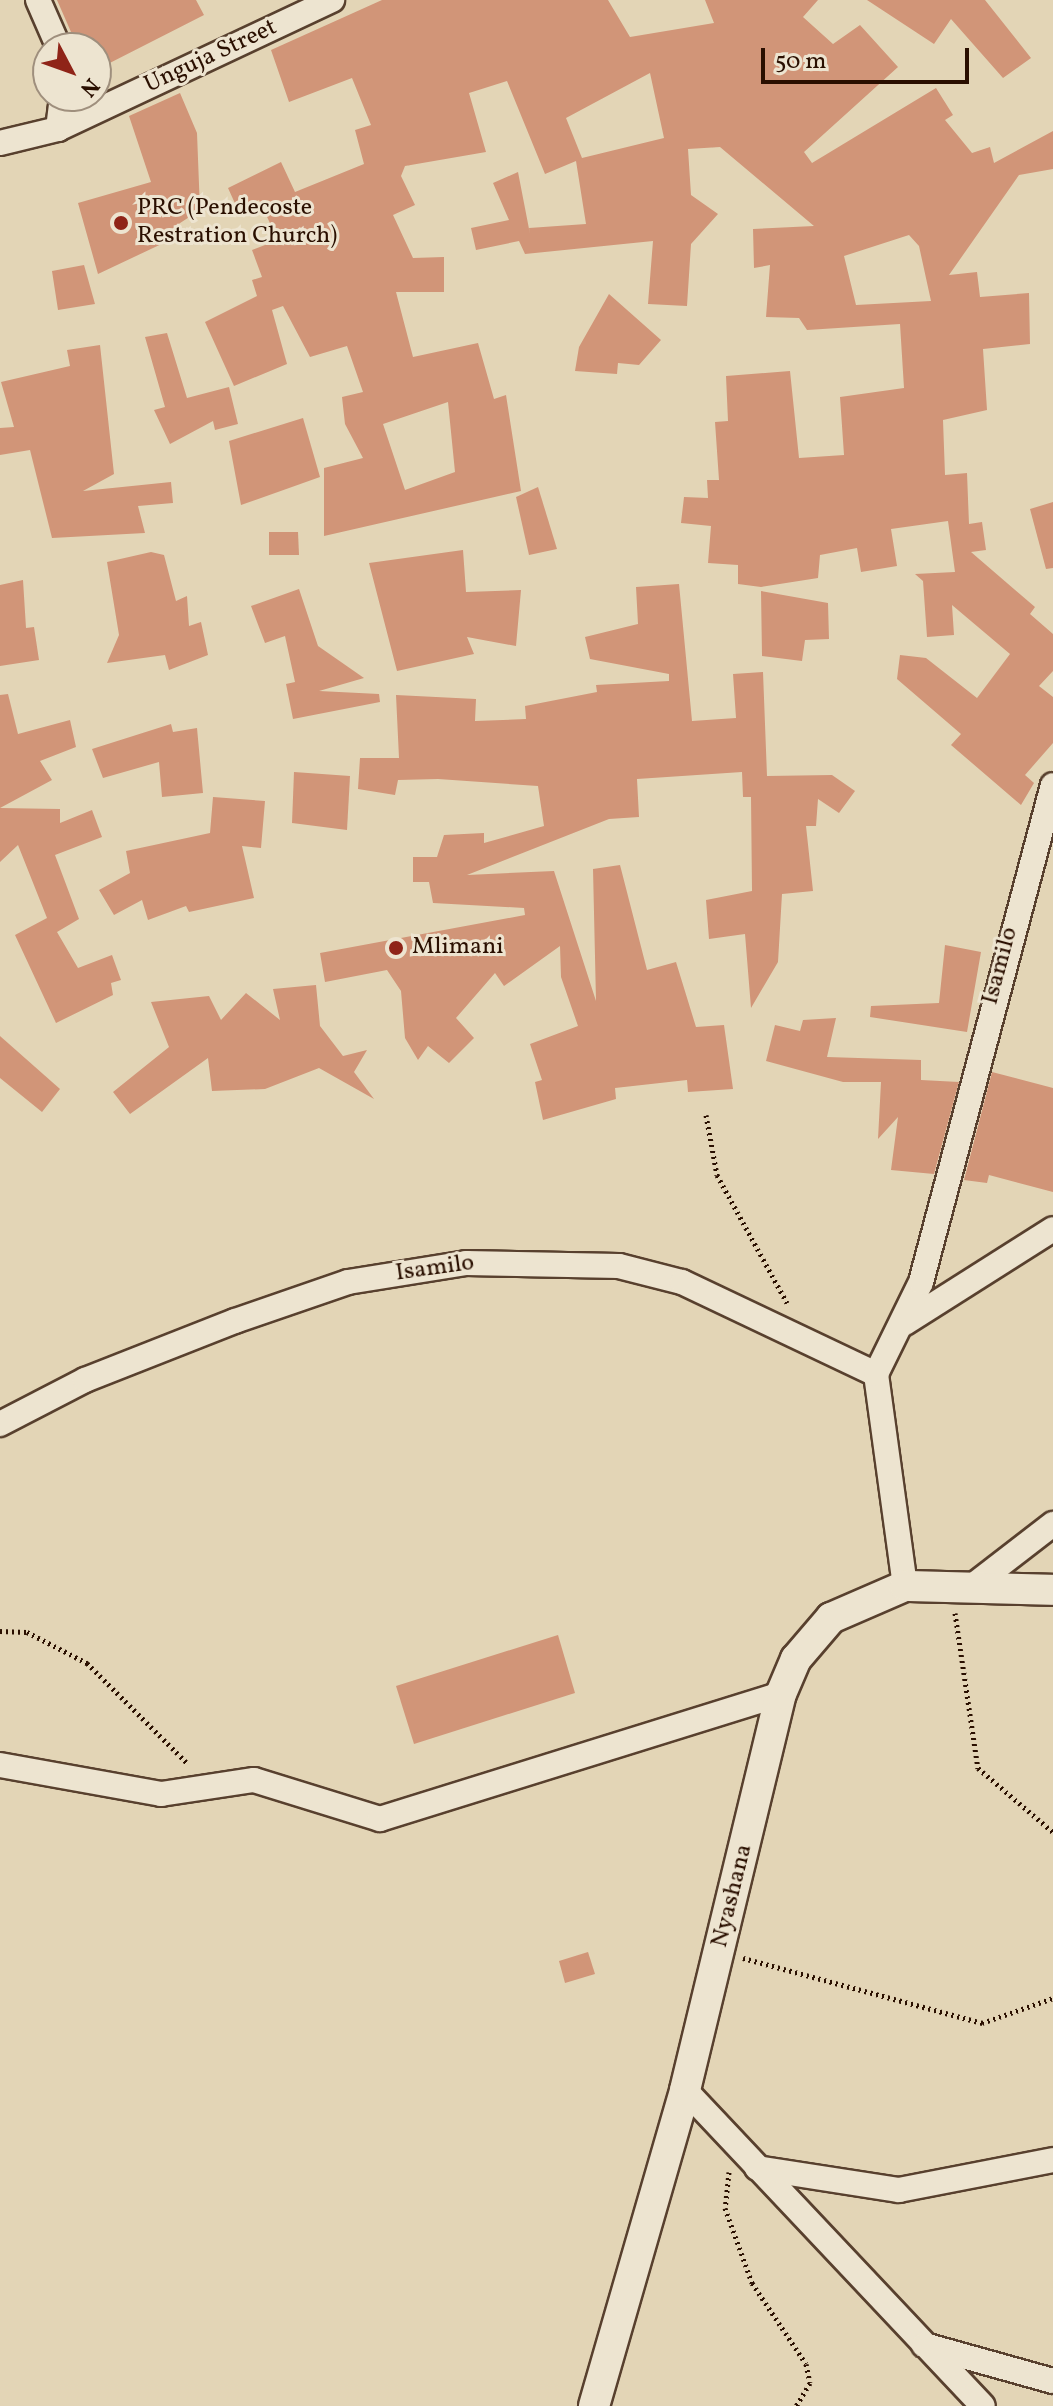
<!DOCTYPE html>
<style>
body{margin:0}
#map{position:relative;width:1053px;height:2406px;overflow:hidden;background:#e3d5b6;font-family:Vollkorn,serif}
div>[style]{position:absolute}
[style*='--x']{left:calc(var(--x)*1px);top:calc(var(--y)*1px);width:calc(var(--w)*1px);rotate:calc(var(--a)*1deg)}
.building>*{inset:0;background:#d19578}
.path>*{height:5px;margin-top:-2.5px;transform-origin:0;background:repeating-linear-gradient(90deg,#2a0f00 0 2px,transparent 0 6px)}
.roads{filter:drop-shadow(2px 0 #58402e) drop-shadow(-2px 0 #58402e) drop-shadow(0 2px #58402e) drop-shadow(0 -2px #58402e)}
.minor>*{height:24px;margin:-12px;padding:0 12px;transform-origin:12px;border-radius:12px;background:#ede4d0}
.tertiary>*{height:30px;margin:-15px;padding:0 15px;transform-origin:15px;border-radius:15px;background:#ede4d0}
.dots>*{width:22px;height:22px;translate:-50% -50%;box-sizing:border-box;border:4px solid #ede4d0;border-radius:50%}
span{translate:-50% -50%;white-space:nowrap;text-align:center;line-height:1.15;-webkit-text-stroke:6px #ede4d0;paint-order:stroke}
.street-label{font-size:24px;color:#2a0f00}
.poi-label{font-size:24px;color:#2a0f00}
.left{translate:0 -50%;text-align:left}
.north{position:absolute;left:32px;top:32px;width:80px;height:80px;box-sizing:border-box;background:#ede4d0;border:2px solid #9f8f7d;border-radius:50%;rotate:131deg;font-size:22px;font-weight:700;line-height:32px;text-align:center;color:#2a0f00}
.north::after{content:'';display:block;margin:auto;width:28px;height:36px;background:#8f2418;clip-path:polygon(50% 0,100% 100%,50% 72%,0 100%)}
.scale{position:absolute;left:761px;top:48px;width:208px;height:36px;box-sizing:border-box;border:4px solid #2a0f00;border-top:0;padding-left:10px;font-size:24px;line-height:28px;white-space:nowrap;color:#2a0f00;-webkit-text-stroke:6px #ede4d0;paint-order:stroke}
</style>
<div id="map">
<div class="building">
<i style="clip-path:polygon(57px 0,196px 0,204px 15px,96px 70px,96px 48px,78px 48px)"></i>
<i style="clip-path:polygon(evenodd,382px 0,608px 0,630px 37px,714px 23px,705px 0,818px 0,803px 17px,833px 44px,860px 25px,898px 67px,804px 152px,812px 163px,936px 88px,953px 115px,945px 120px,972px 153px,990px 147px,994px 163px,1053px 131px,1053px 169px,1019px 175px,949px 275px,977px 272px,980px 297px,1029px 293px,1030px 344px,983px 349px,987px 410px,943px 420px,945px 475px,967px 473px,969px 524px,982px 522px,986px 550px,971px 552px,1035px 607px,1030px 614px,1053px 634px,1053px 671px,1039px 686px,1053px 697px,1053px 743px,1025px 775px,1034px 783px,1021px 805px,951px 745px,961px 734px,897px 679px,900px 655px,926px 658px,977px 698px,1010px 654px,952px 605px,954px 635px,927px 637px,923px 581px,915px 574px,955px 572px,948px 521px,891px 529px,897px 566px,861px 572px,857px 548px,820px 555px,818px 578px,761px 587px,738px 584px,738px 565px,708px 563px,711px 526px,681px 523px,684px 497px,708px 498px,707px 480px,719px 480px,715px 422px,728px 421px,726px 376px,790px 371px,799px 458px,844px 455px,840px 397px,904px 388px,900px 324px,807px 330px,799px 318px,766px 317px,770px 265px,754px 268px,753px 229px,814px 226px,720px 147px,688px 149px,691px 195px,718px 214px,691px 244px,687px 306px,648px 304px,653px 241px,525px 254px,519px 241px,476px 250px,471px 228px,509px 220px,493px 183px,518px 172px,530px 234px,529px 228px,586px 224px,576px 161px,545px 174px,507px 81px,469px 93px,486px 152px,405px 166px,401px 176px,415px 205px,393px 215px,413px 258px,444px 257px,444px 292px,396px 292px,413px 357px,478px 343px,494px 399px,506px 395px,521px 491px,324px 536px,324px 468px,363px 458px,345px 424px,342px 397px,363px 392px,347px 346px,310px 357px,283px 306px,272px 310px,287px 364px,234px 386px,205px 322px,257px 296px,252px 280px,262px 277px,252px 250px,278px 240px,259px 200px,238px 210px,228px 188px,281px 162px,295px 192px,364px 164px,355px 130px,371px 125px,352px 78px,289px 102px,271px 50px,382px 0,650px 73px,664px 138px,582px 158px,566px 118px,650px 73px,382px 0,909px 235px,919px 246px,931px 301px,856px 305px,844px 256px,909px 235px,382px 0,448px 402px,455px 472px,405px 490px,383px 424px,448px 402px)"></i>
<i style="clip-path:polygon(867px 0,985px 0,1031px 58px,1003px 78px,951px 19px,934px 44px)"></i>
<i style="clip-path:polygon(180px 93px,197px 133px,200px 210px,174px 227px,170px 240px,98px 274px,78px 203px,151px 182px,129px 116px)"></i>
<i style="clip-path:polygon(84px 265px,95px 304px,58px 310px,52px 271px)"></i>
<i style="clip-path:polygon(609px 294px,661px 340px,639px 365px,618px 363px,617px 374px,575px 371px,579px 347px)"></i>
<i style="clip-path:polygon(167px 333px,187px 398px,229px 387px,238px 424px,215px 430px,213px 421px,170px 444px,154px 410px,165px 407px,145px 337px)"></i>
<i style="clip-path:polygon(100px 345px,114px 474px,83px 491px,171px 482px,173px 503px,138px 506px,145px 533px,52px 538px,30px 450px,0 455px,0 428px,14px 427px,1px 382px,70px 366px,67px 350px)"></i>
<i style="clip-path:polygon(303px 418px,320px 477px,241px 505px,229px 441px)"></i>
<i style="clip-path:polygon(538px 487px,557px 549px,529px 555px,516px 497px)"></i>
<i style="clip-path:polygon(1053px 502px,1053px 568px,1046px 569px,1030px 509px)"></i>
<i style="clip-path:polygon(269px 532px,298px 532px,299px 555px,269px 555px)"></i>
<i style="clip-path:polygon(463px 550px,466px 592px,521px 590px,516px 646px,467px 637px,474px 654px,397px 671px,369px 563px)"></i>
<i style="clip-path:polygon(151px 552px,164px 555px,176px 601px,187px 596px,189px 626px,201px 622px,208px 655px,169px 670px,165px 655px,107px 663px,119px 635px,107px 562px)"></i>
<i style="clip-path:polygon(23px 580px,26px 628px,34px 627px,39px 660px,0 666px,0 585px)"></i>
<i style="clip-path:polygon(679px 584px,692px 721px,736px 718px,733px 674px,763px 672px,767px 776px,832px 775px,855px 791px,839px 813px,818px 799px,816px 826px,806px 826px,813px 891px,782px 894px,778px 962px,751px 1008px,745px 934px,709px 939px,706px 900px,752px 891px,751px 797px,743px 797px,742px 772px,637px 779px,639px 817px,609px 819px,467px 875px,554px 871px,596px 1001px,593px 869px,620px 865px,647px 970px,676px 962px,696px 1027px,724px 1025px,733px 1089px,688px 1092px,687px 1080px,615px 1088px,616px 1099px,543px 1120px,535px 1082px,542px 1080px,530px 1044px,578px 1026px,561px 977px,560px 946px,504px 986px,495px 973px,456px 1018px,474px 1038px,449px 1063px,428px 1046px,418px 1060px,405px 1038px,401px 991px,387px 970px,325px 982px,320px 953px,525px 915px,524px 908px,433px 903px,429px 882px,413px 882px,413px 857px,437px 857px,444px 835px,484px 833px,484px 843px,544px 826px,538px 786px,438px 779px,398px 780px,395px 795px,358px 789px,360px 758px,399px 758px,396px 695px,476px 699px,475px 721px,526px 719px,525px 706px,597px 692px,596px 685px,669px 681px,669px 674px,590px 659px,585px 637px,638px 624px,636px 587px)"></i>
<i style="clip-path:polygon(299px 589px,318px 646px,364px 678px,319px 691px,379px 694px,380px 702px,293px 719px,286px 684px,295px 682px,285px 636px,265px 643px,251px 606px)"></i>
<i style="clip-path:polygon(761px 591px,828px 603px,829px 639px,805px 640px,802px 661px,762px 656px)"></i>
<i style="clip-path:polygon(8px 694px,18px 734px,70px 720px,76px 747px,40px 761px,52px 780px,0 808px,60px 809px,60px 823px,92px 810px,102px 837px,55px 855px,79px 919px,57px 932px,78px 968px,112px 955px,121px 980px,111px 983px,113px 995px,56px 1023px,15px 935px,47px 918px,18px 845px,0 862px,0 695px)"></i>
<i style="clip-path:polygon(171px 724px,173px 732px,197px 728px,203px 793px,162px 797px,159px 762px,103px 778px,92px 749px)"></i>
<i style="clip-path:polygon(294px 772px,350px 776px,347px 830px,292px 823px)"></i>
<i style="clip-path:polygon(213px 797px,265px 801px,261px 848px,242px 846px,254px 898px,189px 912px,186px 906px,148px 920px,142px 900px,114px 915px,99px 890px,130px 873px,126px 851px,210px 833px)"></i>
<i style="clip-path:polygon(945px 945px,981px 952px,967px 1032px,870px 1017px,871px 1006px,939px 1003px)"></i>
<i style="clip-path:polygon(316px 985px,320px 1026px,343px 1056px,367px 1050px,354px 1072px,374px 1099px,319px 1068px,265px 1089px,212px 1091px,208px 1058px,130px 1114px,113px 1092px,169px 1047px,151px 1002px,209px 996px,221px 1020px,246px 993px,280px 1020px,273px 989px)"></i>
<i style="clip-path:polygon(836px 1018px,827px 1057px,921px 1060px,921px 1080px,959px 1082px,934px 1174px,891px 1170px,898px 1117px,878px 1139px,881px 1082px,843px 1082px,766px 1061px,775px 1025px,800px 1031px,803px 1020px)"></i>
<i style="clip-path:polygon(0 1036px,60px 1089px,42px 1112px,0 1078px)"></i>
<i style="clip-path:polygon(992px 1072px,1053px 1088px,1053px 1192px,989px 1175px,987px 1183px,964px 1180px)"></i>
<i style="clip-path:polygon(558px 1635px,575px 1693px,414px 1744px,396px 1686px)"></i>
<i style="clip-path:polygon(588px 1952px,595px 1974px,565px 1983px,559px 1961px)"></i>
</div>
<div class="path">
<i style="--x:706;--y:1115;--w:61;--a:79.6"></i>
<i style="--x:717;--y:1175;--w:146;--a:61.3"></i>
<i style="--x:955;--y:1613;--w:157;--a:81.6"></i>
<i style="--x:978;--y:1768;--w:99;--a:40.5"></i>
<i style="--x:0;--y:1631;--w:27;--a:2"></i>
<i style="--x:27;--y:1632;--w:68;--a:27.3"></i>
<i style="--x:87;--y:1663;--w:144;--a:45"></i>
<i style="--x:743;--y:1958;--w:248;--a:15.2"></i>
<i style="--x:982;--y:2023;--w:75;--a:-19.4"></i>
<i style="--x:729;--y:2172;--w:36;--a:96"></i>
<i style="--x:725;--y:2208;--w:80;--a:70.2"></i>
<i style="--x:752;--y:2283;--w:97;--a:56.3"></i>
<i style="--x:806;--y:2364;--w:19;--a:78"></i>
<i style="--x:810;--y:2383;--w:27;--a:121"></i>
</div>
<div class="roads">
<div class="minor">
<i style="--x:38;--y:0;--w:52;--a:66.4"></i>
<i style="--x:58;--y:129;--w:33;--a:-83"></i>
<i style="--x:0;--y:143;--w:60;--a:-13.6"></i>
<i style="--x:58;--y:129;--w:303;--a:-25.2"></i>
<i style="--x:905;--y:1323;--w:175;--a:-32.4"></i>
<i style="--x:0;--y:1424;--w:96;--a:-27.4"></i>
<i style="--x:85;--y:1380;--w:161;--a:-21.5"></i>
<i style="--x:235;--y:1321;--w:120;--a:-19"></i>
<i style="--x:348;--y:1282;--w:120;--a:-9.1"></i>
<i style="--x:466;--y:1263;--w:153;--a:1.1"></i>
<i style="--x:619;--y:1266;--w:65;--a:14.3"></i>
<i style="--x:682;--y:1282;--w:215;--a:25.4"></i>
<i style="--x:974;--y:1585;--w:100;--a:-37.7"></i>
<i style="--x:905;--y:1586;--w:214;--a:-97.8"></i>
<i style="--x:876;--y:1374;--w:102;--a:-63.9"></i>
<i style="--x:921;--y:1282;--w:514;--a:-75.13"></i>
<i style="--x:0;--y:1765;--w:164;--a:10.2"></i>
<i style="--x:161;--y:1794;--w:94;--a:-8.6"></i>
<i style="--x:254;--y:1780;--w:132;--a:17.2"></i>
<i style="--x:380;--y:1819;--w:420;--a:-17.3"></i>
<i style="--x:685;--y:2090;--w:434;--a:46.7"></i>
<i style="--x:757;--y:2168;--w:144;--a:8.8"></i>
<i style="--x:899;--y:2190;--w:157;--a:-11"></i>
<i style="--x:924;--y:2345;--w:134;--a:15.6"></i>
</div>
<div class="tertiary">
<i style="--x:594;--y:2406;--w:329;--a:-73.9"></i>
<i style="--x:685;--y:2090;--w:407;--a:-76.4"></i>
<i style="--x:781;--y:1694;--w:38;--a:-67"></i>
<i style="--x:796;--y:1659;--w:54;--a:-49.5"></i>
<i style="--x:831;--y:1618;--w:81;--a:-23.4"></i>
<i style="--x:905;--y:1586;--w:148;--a:1.5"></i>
</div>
</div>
<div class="dots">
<i style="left:121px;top:223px;background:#8f2418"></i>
<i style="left:396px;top:948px;background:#8f2418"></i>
</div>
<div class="street-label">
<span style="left:211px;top:57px;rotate:-25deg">Unguja Street</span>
<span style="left:1001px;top:966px;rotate:-75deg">Isamilo</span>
<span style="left:435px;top:1269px;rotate:-8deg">Isamilo</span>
<span style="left:733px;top:1896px;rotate:-76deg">Nyashana</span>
</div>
<div class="poi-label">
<span class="left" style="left:137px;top:223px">PRC (Pendecoste<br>Restration Church)</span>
<span class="left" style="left:412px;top:948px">Mlimani</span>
</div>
<div class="north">N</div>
<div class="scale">50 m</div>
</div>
